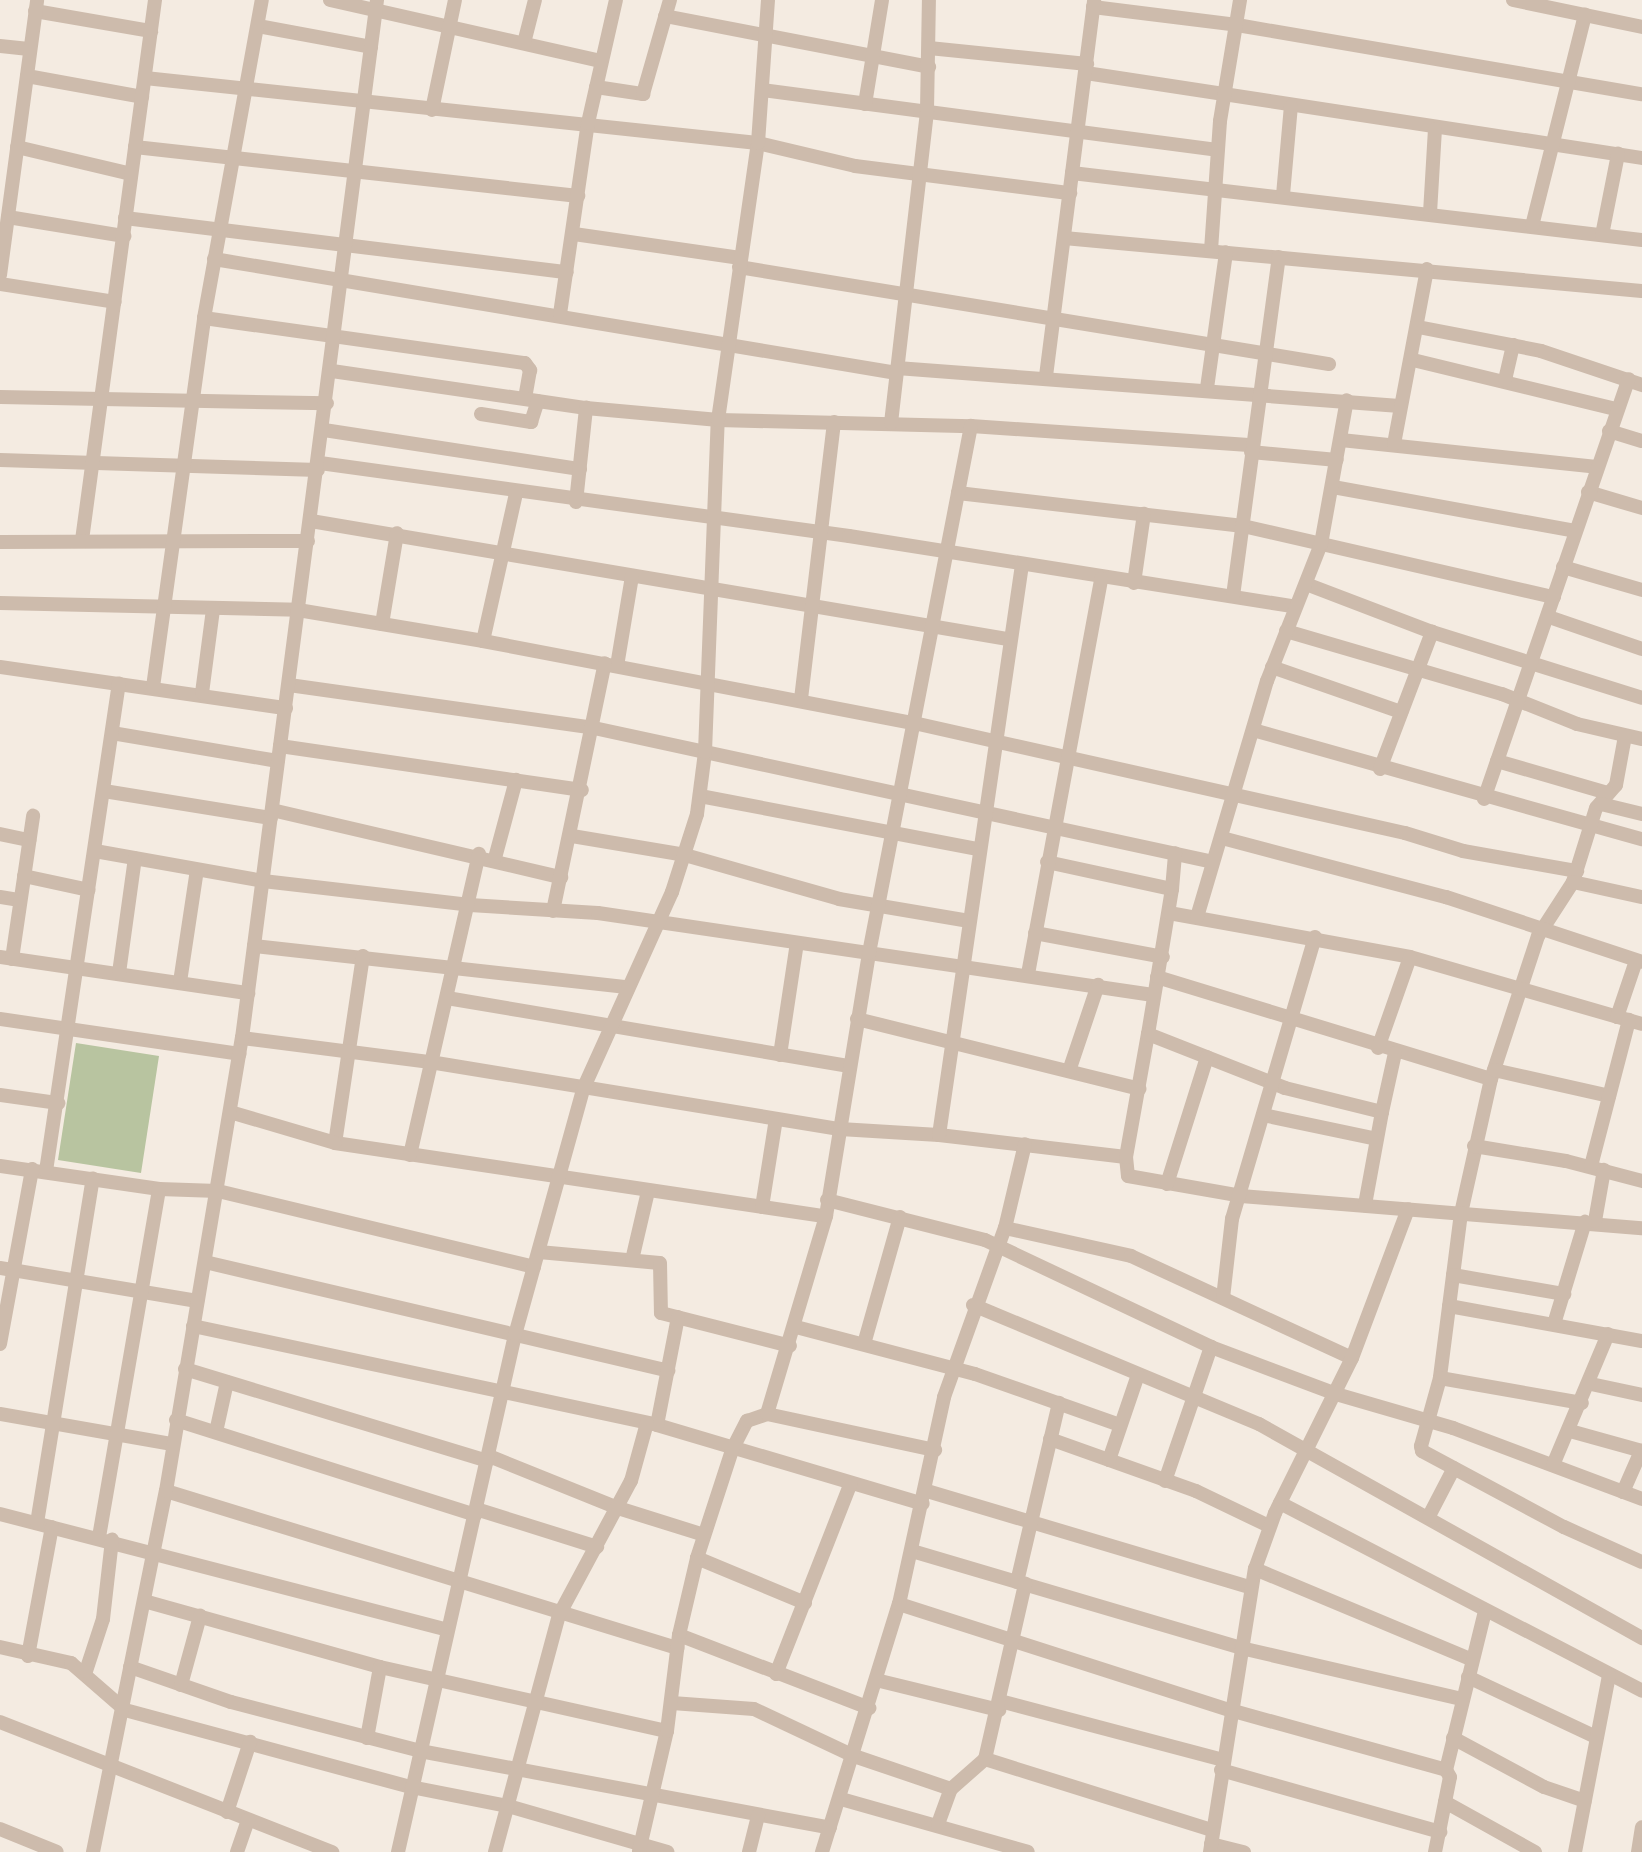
<!DOCTYPE html>
<style>
body{margin:0}
#map{position:relative;width:1642px;height:1852px;overflow:hidden;background:#f4ebe1;font-family:"Titillium Web",sans-serif}
div>[style]{position:absolute}
[style*='--x']{left:calc(var(--x)*1px);top:calc(var(--y)*1px);width:calc(var(--w)*1px);rotate:calc(var(--a)*1deg)}
.green>*{inset:0;background:#b8c4a0}
.minor>*{height:14px;margin:-7px;padding:0 7px;transform-origin:7px;border-radius:7px;background:#cdbbac}
span{translate:-50% -50%;white-space:nowrap;text-align:center;line-height:1.15;-webkit-text-stroke:6px #fbf5ee;paint-order:stroke}
</style>
<div id="map">
<div class="green">
<i style="clip-path:polygon(76px 1043px,159px 1056px,141px 1173px,58px 1160px)"></i>
</div>
<div class="minor">
<i style="--x:330;--y:0;--w:278;--a:12.7"></i>
<i style="--x:1513;--y:0;--w:132;--a:11.8"></i>
<i style="--x:1093;--y:7;--w:145;--a:7.1"></i>
<i style="--x:1237;--y:25;--w:411;--a:9.7"></i>
<i style="--x:35;--y:11;--w:118;--a:9.8"></i>
<i style="--x:665;--y:16;--w:269;--a:10.9"></i>
<i style="--x:258;--y:26;--w:115;--a:10.5"></i>
<i style="--x:524;--y:43;--w:44;--a:-75.7"></i>
<i style="--x:0;--y:46;--w:29;--a:6"></i>
<i style="--x:929;--y:48;--w:159;--a:5.8"></i>
<i style="--x:1086;--y:73;--w:562;--a:8.69"></i>
<i style="--x:27;--y:76;--w:117;--a:10.3"></i>
<i style="--x:145;--y:78;--w:616;--a:6.05"></i>
<i style="--x:758;--y:143;--w:100;--a:13.3"></i>
<i style="--x:855;--y:166;--w:217;--a:7.2"></i>
<i style="--x:596;--y:87;--w:48;--a:8.5"></i>
<i style="--x:643;--y:94;--w:98;--a:-74"></i>
<i style="--x:762;--y:90;--w:459;--a:7.5"></i>
<i style="--x:865;--y:104;--w:105;--a:-80.7"></i>
<i style="--x:432;--y:110;--w:112;--a:-78.2"></i>
<i style="--x:17;--y:147;--w:117;--a:13.3"></i>
<i style="--x:135;--y:147;--w:446;--a:6.3"></i>
<i style="--x:1072;--y:173;--w:574;--a:6.7"></i>
<i style="--x:1283;--y:195;--w:89;--a:-84.9"></i>
<i style="--x:1430;--y:213;--w:84;--a:-86.6"></i>
<i style="--x:8;--y:217;--w:118;--a:9.3"></i>
<i style="--x:125;--y:218;--w:445;--a:7"></i>
<i style="--x:1532;--y:226;--w:218;--a:-75.9"></i>
<i style="--x:574;--y:234;--w:168;--a:8.2"></i>
<i style="--x:1602;--y:235;--w:83;--a:-78.8"></i>
<i style="--x:1064;--y:238;--w:580;--a:5.24"></i>
<i style="--x:1211;--y:250;--w:129;--a:-86"></i>
<i style="--x:1220;--y:121;--w:123;--a:-80.6"></i>
<i style="--x:214;--y:259;--w:692;--a:9.48"></i>
<i style="--x:739;--y:267;--w:598;--a:9.34"></i>
<i style="--x:0;--y:275;--w:277;--a:-82.3"></i>
<i style="--x:0;--y:284;--w:116;--a:8.9"></i>
<i style="--x:560;--y:314;--w:193;--a:-81.7"></i>
<i style="--x:588;--y:123;--w:126;--a:-77.2"></i>
<i style="--x:204;--y:318;--w:324;--a:8"></i>
<i style="--x:525;--y:363;--w:9;--a:54"></i>
<i style="--x:530;--y:370;--w:29;--a:100"></i>
<i style="--x:1418;--y:327;--w:125;--a:11"></i>
<i style="--x:1541;--y:351;--w:107;--a:18.6"></i>
<i style="--x:1413;--y:360;--w:209;--a:13.6"></i>
<i style="--x:897;--y:368;--w:504;--a:4.32"></i>
<i style="--x:332;--y:371;--w:257;--a:8.3"></i>
<i style="--x:586;--y:408;--w:133;--a:5.2"></i>
<i style="--x:718;--y:420;--w:253;--a:1.4"></i>
<i style="--x:971;--y:426;--w:282;--a:3.9"></i>
<i style="--x:1046;--y:376;--w:379;--a:-82.7"></i>
<i style="--x:1505;--y:380;--w:36;--a:-77"></i>
<i style="--x:1207;--y:388;--w:137;--a:-82"></i>
<i style="--x:0;--y:397;--w:327;--a:1.1"></i>
<i style="--x:481;--y:414;--w:51;--a:9.1"></i>
<i style="--x:531;--y:422;--w:22;--a:-72"></i>
<i style="--x:891;--y:423;--w:315;--a:-83.4"></i>
<i style="--x:927;--y:110;--w:110;--a:-89"></i>
<i style="--x:324;--y:430;--w:259;--a:8.7"></i>
<i style="--x:1609;--y:431;--w:34;--a:17"></i>
<i style="--x:1341;--y:440;--w:257;--a:6"></i>
<i style="--x:1394;--y:444;--w:178;--a:-79.3"></i>
<i style="--x:1251;--y:452;--w:86;--a:5.3"></i>
<i style="--x:0;--y:460;--w:318;--a:1.8"></i>
<i style="--x:320;--y:463;--w:534;--a:7.86"></i>
<i style="--x:849;--y:536;--w:452;--a:9"></i>
<i style="--x:1333;--y:487;--w:246;--a:10.3"></i>
<i style="--x:1588;--y:492;--w:56;--a:16.5"></i>
<i style="--x:958;--y:493;--w:287;--a:6.6"></i>
<i style="--x:1243;--y:526;--w:319;--a:12.9"></i>
<i style="--x:576;--y:502;--w:95;--a:-83.9"></i>
<i style="--x:311;--y:521;--w:707;--a:9.61"></i>
<i style="--x:82;--y:540;--w:545;--a:-82.3"></i>
<i style="--x:0;--y:542;--w:308;--a:-0.2"></i>
<i style="--x:1563;--y:567;--w:82;--a:16.2"></i>
<i style="--x:1134;--y:583;--w:70;--a:-81.8"></i>
<i style="--x:1306;--y:584;--w:135;--a:20.9"></i>
<i style="--x:1432;--y:632;--w:220;--a:17.4"></i>
<i style="--x:1233;--y:596;--w:342;--a:-82.3"></i>
<i style="--x:0;--y:603;--w:298;--a:1.3"></i>
<i style="--x:298;--y:610;--w:188;--a:9.5"></i>
<i style="--x:483;--y:641;--w:439;--a:10.8"></i>
<i style="--x:914;--y:723;--w:503;--a:12.63"></i>
<i style="--x:1405;--y:833;--w:61;--a:17.2"></i>
<i style="--x:1463;--y:851;--w:116;--a:10"></i>
<i style="--x:1549;--y:617;--w:98;--a:19"></i>
<i style="--x:382;--y:624;--w:92;--a:-80.6"></i>
<i style="--x:1286;--y:631;--w:225;--a:16.3"></i>
<i style="--x:1502;--y:694;--w:81;--a:21.8"></i>
<i style="--x:1577;--y:724;--w:67;--a:13"></i>
<i style="--x:483;--y:641;--w:152;--a:-77.4"></i>
<i style="--x:617;--y:666;--w:91;--a:-80.5"></i>
<i style="--x:0;--y:667;--w:289;--a:8.2"></i>
<i style="--x:1272;--y:667;--w:137;--a:19.2"></i>
<i style="--x:289;--y:685;--w:308;--a:8"></i>
<i style="--x:594;--y:728;--w:633;--a:12.21"></i>
<i style="--x:153;--y:687;--w:373;--a:-82.1"></i>
<i style="--x:204;--y:318;--w:323;--a:-79.7"></i>
<i style="--x:202;--y:693;--w:85;--a:-82.5"></i>
<i style="--x:801;--y:699;--w:279;--a:-83.2"></i>
<i style="--x:1253;--y:730;--w:404;--a:15.7"></i>
<i style="--x:112;--y:733;--w:168;--a:9.6"></i>
<i style="--x:1625;--y:736;--w:50;--a:100.4"></i>
<i style="--x:1616;--y:785;--w:30;--a:131"></i>
<i style="--x:1596;--y:808;--w:77;--a:107.3"></i>
<i style="--x:1573;--y:882;--w:64;--a:122.9"></i>
<i style="--x:1538;--y:936;--w:151;--a:108.2"></i>
<i style="--x:1491;--y:1079;--w:137;--a:102.6"></i>
<i style="--x:1461;--y:1213;--w:166;--a:97.3"></i>
<i style="--x:1440;--y:1378;--w:71;--a:105.6"></i>
<i style="--x:1421;--y:1446;--w:5;--a:79"></i>
<i style="--x:1422;--y:1451;--w:161;--a:28.2"></i>
<i style="--x:1564;--y:1527;--w:85;--a:24.2"></i>
<i style="--x:280;--y:746;--w:305;--a:8.3"></i>
<i style="--x:1497;--y:761;--w:116;--a:16.1"></i>
<i style="--x:1380;--y:769;--w:147;--a:-69.2"></i>
<i style="--x:104;--y:791;--w:169;--a:9.2"></i>
<i style="--x:700;--y:796;--w:283;--a:10.8"></i>
<i style="--x:1484;--y:799;--w:444;--a:-71"></i>
<i style="--x:1601;--y:804;--w:42;--a:13.7"></i>
<i style="--x:272;--y:810;--w:297;--a:13.1"></i>
<i style="--x:0;--y:834;--w:30;--a:12"></i>
<i style="--x:572;--y:836;--w:115;--a:9.5"></i>
<i style="--x:685;--y:855;--w:160;--a:15.9"></i>
<i style="--x:839;--y:899;--w:132;--a:9.6"></i>
<i style="--x:1222;--y:838;--w:232;--a:14.8"></i>
<i style="--x:1446;--y:897;--w:206;--a:18.3"></i>
<i style="--x:95;--y:851;--w:171;--a:10.1"></i>
<i style="--x:263;--y:881;--w:208;--a:6.6"></i>
<i style="--x:470;--y:905;--w:128;--a:3.6"></i>
<i style="--x:598;--y:913;--w:561;--a:8.4"></i>
<i style="--x:495;--y:858;--w:81;--a:-74.9"></i>
<i style="--x:1047;--y:862;--w:128;--a:12.2"></i>
<i style="--x:1172;--y:889;--w:147;--a:99.4"></i>
<i style="--x:24;--y:876;--w:66;--a:12.2"></i>
<i style="--x:1573;--y:882;--w:71;--a:12.3"></i>
<i style="--x:1172;--y:889;--w:36;--a:-85"></i>
<i style="--x:0;--y:897;--w:20;--a:9"></i>
<i style="--x:553;--y:911;--w:253;--a:-78.2"></i>
<i style="--x:1169;--y:913;--w:245;--a:10.3"></i>
<i style="--x:1410;--y:957;--w:241;--a:16.1"></i>
<i style="--x:1197;--y:917;--w:246;--a:-73.5"></i>
<i style="--x:1267;--y:681;--w:147;--a:-68.5"></i>
<i style="--x:1321;--y:544;--w:146;--a:-79.8"></i>
<i style="--x:1035;--y:933;--w:130;--a:10.6"></i>
<i style="--x:254;--y:946;--w:375;--a:6.3"></i>
<i style="--x:363;--y:956;--w:189;--a:98.5"></i>
<i style="--x:335;--y:1143;--w:496;--a:8.5"></i>
<i style="--x:0;--y:957;--w:251;--a:8.3"></i>
<i style="--x:12;--y:959;--w:145;--a:-81.6"></i>
<i style="--x:119;--y:973;--w:116;--a:-82.1"></i>
<i style="--x:1028;--y:974;--w:402;--a:-79.5"></i>
<i style="--x:1157;--y:977;--w:349;--a:17"></i>
<i style="--x:180;--y:982;--w:113;--a:-81.4"></i>
<i style="--x:447;--y:998;--w:408;--a:9.6"></i>
<i style="--x:1617;--y:1017;--w:59;--a:-71.3"></i>
<i style="--x:0;--y:1019;--w:242;--a:8.3"></i>
<i style="--x:857;--y:1019;--w:291;--a:13.9"></i>
<i style="--x:242;--y:1038;--w:190;--a:7.3"></i>
<i style="--x:430;--y:1062;--w:415;--a:9.3"></i>
<i style="--x:840;--y:1129;--w:99;--a:3.5"></i>
<i style="--x:939;--y:1135;--w:188;--a:6.7"></i>
<i style="--x:1126;--y:1157;--w:19;--a:84"></i>
<i style="--x:1128;--y:1176;--w:115;--a:10"></i>
<i style="--x:1241;--y:1196;--w:402;--a:4.6"></i>
<i style="--x:1378;--y:1048;--w:96;--a:-70.6"></i>
<i style="--x:780;--y:1055;--w:113;--a:-81.4"></i>
<i style="--x:1494;--y:1070;--w:118;--a:12.7"></i>
<i style="--x:1069;--y:1071;--w:91;--a:-71.4"></i>
<i style="--x:0;--y:1095;--w:59;--a:7.9"></i>
<i style="--x:230;--y:1112;--w:109;--a:16.4"></i>
<i style="--x:1382;--y:1112;--w:60;--a:-77.6"></i>
<i style="--x:1263;--y:1115;--w:116;--a:11.9"></i>
<i style="--x:939;--y:1135;--w:576;--a:-81.72"></i>
<i style="--x:1474;--y:1146;--w:93;--a:9.3"></i>
<i style="--x:1566;--y:1161;--w:79;--a:14.7"></i>
<i style="--x:410;--y:1155;--w:309;--a:-77.1"></i>
<i style="--x:1126;--y:1157;--w:125;--a:-79.9"></i>
<i style="--x:1148;--y:1034;--w:147;--a:21.5"></i>
<i style="--x:1285;--y:1088;--w:100;--a:13.9"></i>
<i style="--x:1382;--y:1112;--w:95;--a:100.4"></i>
<i style="--x:0;--y:1166;--w:161;--a:8.2"></i>
<i style="--x:159;--y:1189;--w:59;--a:1.9"></i>
<i style="--x:218;--y:1191;--w:325;--a:13.5"></i>
<i style="--x:1591;--y:1166;--w:151;--a:-75.4"></i>
<i style="--x:46;--y:1171;--w:493;--a:-81.5"></i>
<i style="--x:1167;--y:1184;--w:133;--a:-72.5"></i>
<i style="--x:827;--y:1200;--w:163;--a:14.2"></i>
<i style="--x:985;--y:1240;--w:250;--a:25.3"></i>
<i style="--x:1211;--y:1347;--w:134;--a:20.6"></i>
<i style="--x:1336;--y:1394;--w:122;--a:16.2"></i>
<i style="--x:1453;--y:1428;--w:202;--a:20.6"></i>
<i style="--x:762;--y:1207;--w:89;--a:-81"></i>
<i style="--x:1595;--y:1221;--w:52;--a:-80"></i>
<i style="--x:1005;--y:1228;--w:129;--a:12.5"></i>
<i style="--x:1131;--y:1256;--w:243;--a:24.8"></i>
<i style="--x:539;--y:1252;--w:121;--a:5.2"></i>
<i style="--x:660;--y:1263;--w:50;--a:88.9"></i>
<i style="--x:661;--y:1313;--w:133;--a:14.3"></i>
<i style="--x:632;--y:1260;--w:71;--a:-76.9"></i>
<i style="--x:205;--y:1262;--w:476;--a:13.2"></i>
<i style="--x:0;--y:1268;--w:200;--a:9.5"></i>
<i style="--x:1453;--y:1275;--w:113;--a:9.7"></i>
<i style="--x:1223;--y:1298;--w:80;--a:-83.5"></i>
<i style="--x:1232;--y:1219;--w:294;--a:-73.6"></i>
<i style="--x:973;--y:1305;--w:310;--a:22.6"></i>
<i style="--x:1259;--y:1424;--w:439;--a:29.2"></i>
<i style="--x:1449;--y:1306;--w:196;--a:10.3"></i>
<i style="--x:1554;--y:1324;--w:107;--a:-73.1"></i>
<i style="--x:193;--y:1326;--w:474;--a:12"></i>
<i style="--x:657;--y:1425;--w:277;--a:16.5"></i>
<i style="--x:796;--y:1327;--w:185;--a:14.7"></i>
<i style="--x:975;--y:1374;--w:154;--a:19.4"></i>
<i style="--x:0;--y:1344;--w:178;--a:-79.6"></i>
<i style="--x:864;--y:1344;--w:132;--a:-74.2"></i>
<i style="--x:185;--y:1369;--w:316;--a:16.9"></i>
<i style="--x:1440;--y:1378;--w:144;--a:10"></i>
<i style="--x:1591;--y:1384;--w:52;--a:12.2"></i>
<i style="--x:0;--y:1414;--w:175;--a:9.9"></i>
<i style="--x:767;--y:1414;--w:207;--a:-73.4"></i>
<i style="--x:826;--y:1216;--w:266;--a:-80.7"></i>
<i style="--x:869;--y:953;--w:537;--a:-79.05"></i>
<i style="--x:176;--y:1420;--w:314;--a:17.6"></i>
<i style="--x:657;--y:1425;--w:110;--a:-79"></i>
<i style="--x:1570;--y:1431;--w:75;--a:15.5"></i>
<i style="--x:216;--y:1432;--w:51;--a:-77.6"></i>
<i style="--x:1050;--y:1439;--w:155;--a:19.6"></i>
<i style="--x:1196;--y:1491;--w:81;--a:25.6"></i>
<i style="--x:489;--y:1456;--w:139;--a:22"></i>
<i style="--x:618;--y:1508;--w:90;--a:17.4"></i>
<i style="--x:1109;--y:1460;--w:90;--a:-71.2"></i>
<i style="--x:1553;--y:1465;--w:142;--a:-67.2"></i>
<i style="--x:1165;--y:1481;--w:142;--a:-71.1"></i>
<i style="--x:166;--y:1491;--w:535;--a:17.08"></i>
<i style="--x:927;--y:1491;--w:337;--a:16.6"></i>
<i style="--x:1623;--y:1492;--w:45;--a:-66.3"></i>
<i style="--x:1280;--y:1503;--w:408;--a:27.4"></i>
<i style="--x:476;--y:1509;--w:127;--a:17.4"></i>
<i style="--x:0;--y:1514;--w:461;--a:14.5"></i>
<i style="--x:1429;--y:1516;--w:54;--a:-62.5"></i>
<i style="--x:37;--y:1523;--w:349;--a:-80.8"></i>
<i style="--x:99;--y:1537;--w:353;--a:-80.2"></i>
<i style="--x:912;--y:1551;--w:343;--a:16.4"></i>
<i style="--x:1241;--y:1648;--w:227;--a:13"></i>
<i style="--x:697;--y:1558;--w:117;--a:22.6"></i>
<i style="--x:1255;--y:1569;--w:233;--a:22.7"></i>
<i style="--x:1017;--y:1582;--w:184;--a:-76.8"></i>
<i style="--x:144;--y:1601;--w:245;--a:15.6"></i>
<i style="--x:380;--y:1667;--w:294;--a:12.6"></i>
<i style="--x:899;--y:1604;--w:348;--a:17.8"></i>
<i style="--x:1230;--y:1710;--w:224;--a:15.5"></i>
<i style="--x:679;--y:1635;--w:204;--a:21"></i>
<i style="--x:0;--y:1647;--w:73;--a:12.7"></i>
<i style="--x:71;--y:1663;--w:72;--a:41"></i>
<i style="--x:125;--y:1710;--w:296;--a:15.1"></i>
<i style="--x:411;--y:1787;--w:99;--a:11.1"></i>
<i style="--x:508;--y:1806;--w:166;--a:16.1"></i>
<i style="--x:28;--y:1656;--w:131;--a:-79.5"></i>
<i style="--x:130;--y:1667;--w:107;--a:19.1"></i>
<i style="--x:231;--y:1702;--w:195;--a:14.5"></i>
<i style="--x:420;--y:1751;--w:417;--a:10.6"></i>
<i style="--x:86;--y:1671;--w:55;--a:-71.9"></i>
<i style="--x:103;--y:1619;--w:80;--a:-83.5"></i>
<i style="--x:776;--y:1674;--w:205;--a:-68.6"></i>
<i style="--x:1468;--y:1677;--w:141;--a:25.1"></i>
<i style="--x:876;--y:1680;--w:127;--a:13.7"></i>
<i style="--x:181;--y:1685;--w:72;--a:-74.6"></i>
<i style="--x:1000;--y:1701;--w:231;--a:14.8"></i>
<i style="--x:672;--y:1703;--w:82;--a:4.2"></i>
<i style="--x:754;--y:1709;--w:110;--a:25.2"></i>
<i style="--x:854;--y:1756;--w:102;--a:18.8"></i>
<i style="--x:0;--y:1722;--w:357;--a:21.4"></i>
<i style="--x:367;--y:1738;--w:72;--a:-79.6"></i>
<i style="--x:1453;--y:1738;--w:103;--a:28.3"></i>
<i style="--x:1544;--y:1787;--w:43;--a:18.9"></i>
<i style="--x:985;--y:1759;--w:238;--a:17.4"></i>
<i style="--x:1221;--y:1770;--w:228;--a:15.8"></i>
<i style="--x:841;--y:1799;--w:194;--a:15.8"></i>
<i style="--x:1445;--y:1802;--w:103;--a:29.1"></i>
<i style="--x:227;--y:1812;--w:74;--a:-71.8"></i>
<i style="--x:938;--y:1824;--w:37;--a:-70"></i>
<i style="--x:951;--y:1789;--w:45;--a:-41.4"></i>
<i style="--x:985;--y:1759;--w:180;--a:-77.1"></i>
<i style="--x:0;--y:1829;--w:61;--a:22"></i>
<i style="--x:1211;--y:1844;--w:34;--a:14"></i>
<i style="--x:639;--y:1851;--w:123;--a:-76.9"></i>
<i style="--x:667;--y:1731;--w:97;--a:-82.9"></i>
<i style="--x:679;--y:1635;--w:79;--a:-76.8"></i>
<i style="--x:697;--y:1558;--w:114;--a:-72"></i>
<i style="--x:732;--y:1450;--w:33;--a:-63"></i>
<i style="--x:747;--y:1421;--w:21;--a:-19"></i>
<i style="--x:767;--y:1414;--w:172;--a:12.1"></i>
<i style="--x:93;--y:1852;--w:368;--a:-78.6"></i>
<i style="--x:166;--y:1491;--w:459;--a:-80.5"></i>
<i style="--x:242;--y:1038;--w:1047;--a:-82.59"></i>
<i style="--x:237;--y:1852;--w:34;--a:-71"></i>
<i style="--x:398;--y:1852;--w:530;--a:-77.25"></i>
<i style="--x:515;--y:1335;--w:257;--a:-74.5"></i>
<i style="--x:584;--y:1087;--w:214;--a:-65.7"></i>
<i style="--x:672;--y:892;--w:82;--a:-72.2"></i>
<i style="--x:697;--y:814;--w:63;--a:-82.6"></i>
<i style="--x:705;--y:752;--w:332;--a:-87.8"></i>
<i style="--x:718;--y:420;--w:280;--a:-81.8"></i>
<i style="--x:758;--y:143;--w:143;--a:-86"></i>
<i style="--x:495;--y:1852;--w:245;--a:-74.9"></i>
<i style="--x:559;--y:1615;--w:152;--a:-61.8"></i>
<i style="--x:631;--y:1481;--w:60;--a:-74.6"></i>
<i style="--x:749;--y:1852;--w:38;--a:-76"></i>
<i style="--x:822;--y:1852;--w:260;--a:-72.8"></i>
<i style="--x:899;--y:1604;--w:212;--a:-77.7"></i>
<i style="--x:944;--y:1397;--w:180;--a:-70.2"></i>
<i style="--x:1005;--y:1228;--w:86;--a:-76.6"></i>
<i style="--x:1210;--y:1852;--w:287;--a:-81"></i>
<i style="--x:1255;--y:1569;--w:59;--a:-70.3"></i>
<i style="--x:1275;--y:1513;--w:173;--a:-63.6"></i>
<i style="--x:1352;--y:1358;--w:159;--a:-69.4"></i>
<i style="--x:1435;--y:1852;--w:76;--a:-78.7"></i>
<i style="--x:1450;--y:1777;--w:8;--a:-120"></i>
<i style="--x:1446;--y:1770;--w:164;--a:-76.2"></i>
<i style="--x:1575;--y:1852;--w:180;--a:-79.1"></i>
<i style="--x:1638;--y:1852;--w:25;--a:-81"></i>
</div>
</div>
